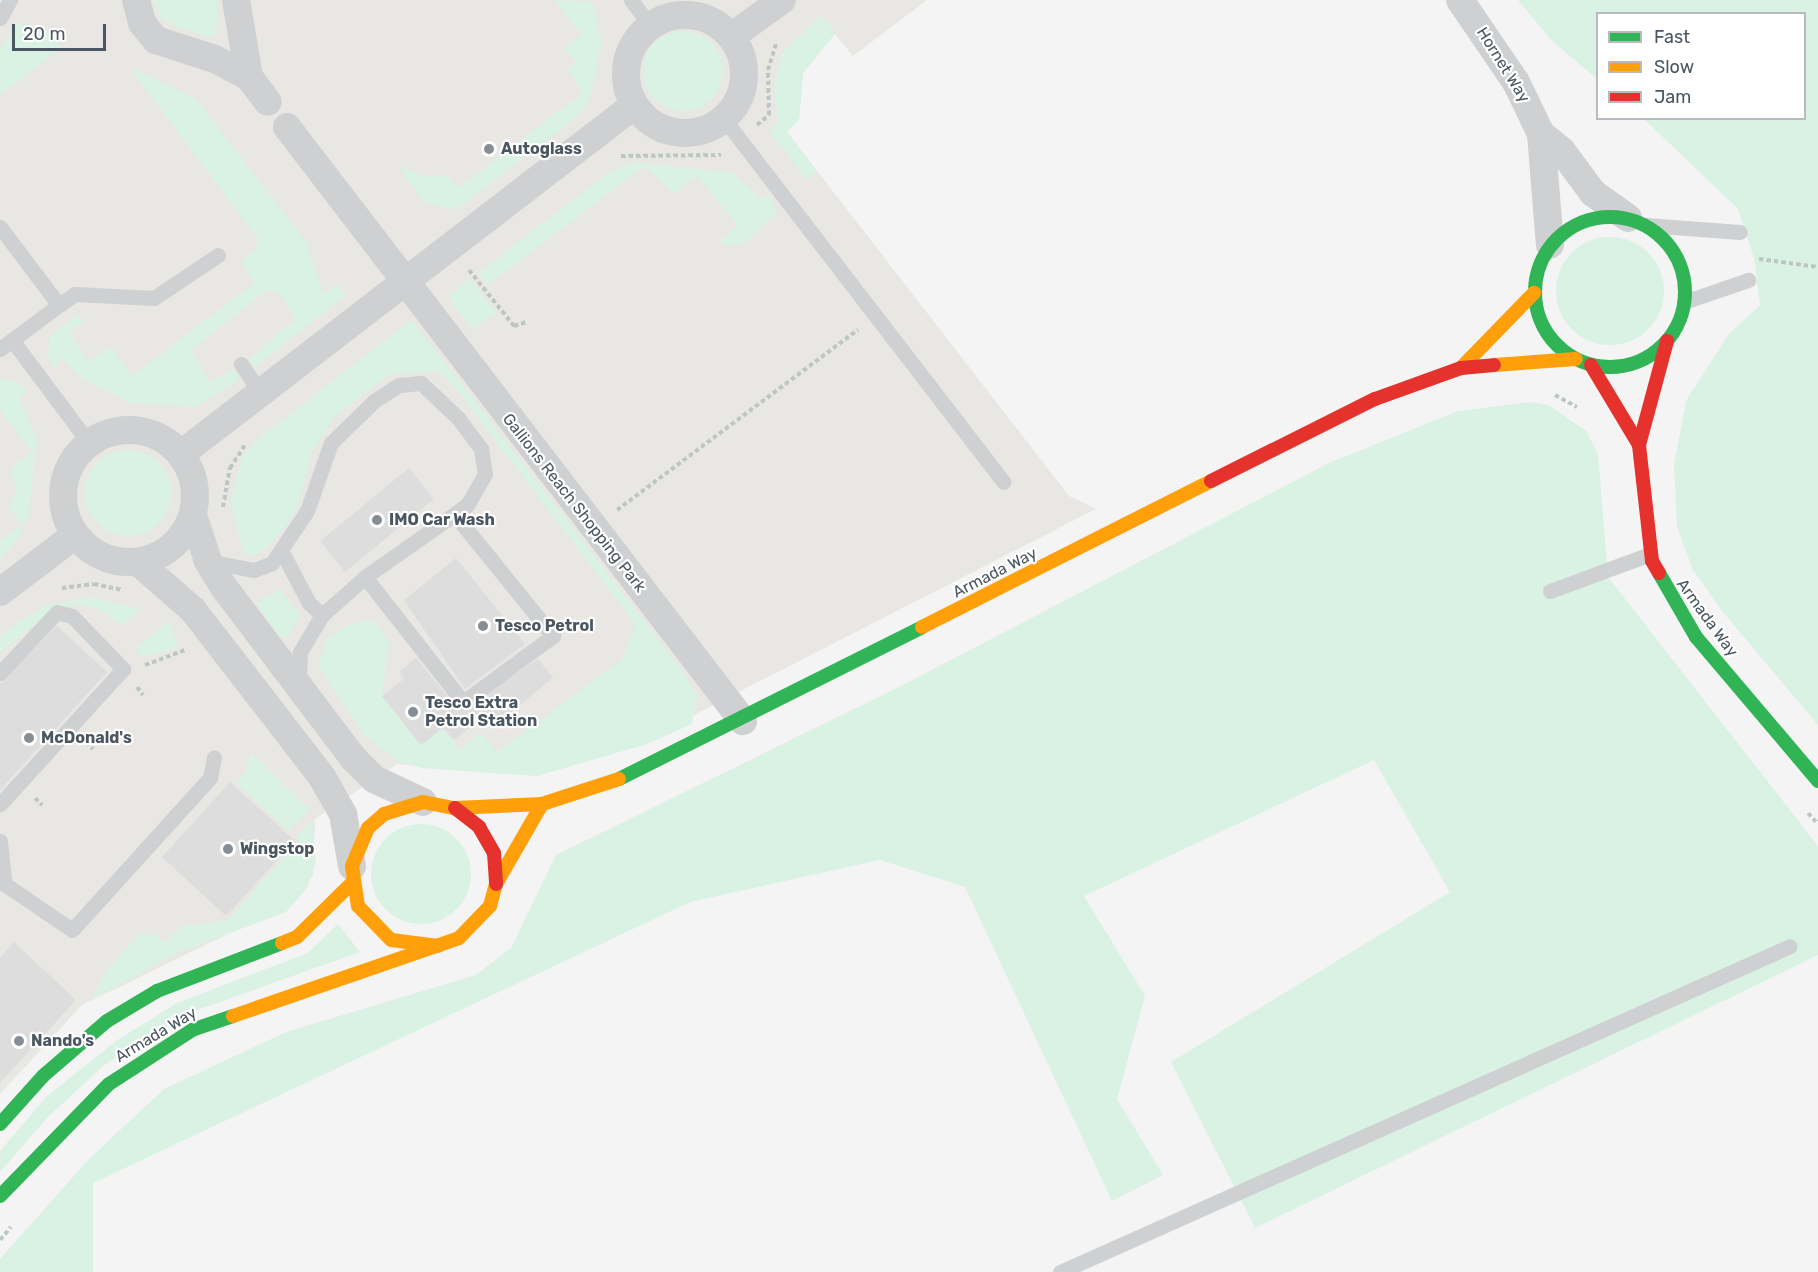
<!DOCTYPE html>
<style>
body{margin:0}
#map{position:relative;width:1818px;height:1272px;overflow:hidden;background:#f4f4f4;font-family:Rubik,sans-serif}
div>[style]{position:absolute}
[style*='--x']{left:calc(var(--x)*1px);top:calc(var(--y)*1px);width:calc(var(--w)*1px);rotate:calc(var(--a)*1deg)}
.commercial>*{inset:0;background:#e8e7e3}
.green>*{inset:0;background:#d9f2e3}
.round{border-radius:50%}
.building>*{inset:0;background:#ddddde}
.path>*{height:4px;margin-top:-2px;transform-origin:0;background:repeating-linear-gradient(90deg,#bcc7c4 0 4.5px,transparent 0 7.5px)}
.lane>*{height:15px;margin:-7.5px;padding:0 7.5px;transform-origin:7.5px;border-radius:7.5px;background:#ced0d2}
.street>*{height:28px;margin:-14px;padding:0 14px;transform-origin:14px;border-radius:14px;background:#ced0d2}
.street>.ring{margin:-14px;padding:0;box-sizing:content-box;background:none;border:28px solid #ced0d2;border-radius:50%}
.fast>*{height:14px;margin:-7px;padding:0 7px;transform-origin:7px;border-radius:7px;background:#30b455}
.fast>.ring{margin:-7px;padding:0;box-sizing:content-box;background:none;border:14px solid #30b455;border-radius:50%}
.slow>*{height:14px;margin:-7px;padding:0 7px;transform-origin:7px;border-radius:7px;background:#ff9f0a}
.jam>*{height:14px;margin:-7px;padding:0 7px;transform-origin:7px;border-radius:7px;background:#e5322d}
.dots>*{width:16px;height:16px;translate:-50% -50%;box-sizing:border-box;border:3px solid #fff;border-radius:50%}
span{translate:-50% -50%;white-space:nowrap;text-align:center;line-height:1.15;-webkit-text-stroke:4.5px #fff;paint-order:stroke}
.street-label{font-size:16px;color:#4a5661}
.poi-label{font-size:16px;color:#4a5661;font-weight:700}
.left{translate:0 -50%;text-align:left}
.legend{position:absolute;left:1596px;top:12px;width:210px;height:108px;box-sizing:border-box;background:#fff;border:2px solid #b7bbc0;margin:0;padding:8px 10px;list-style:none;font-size:18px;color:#4a5661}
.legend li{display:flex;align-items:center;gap:12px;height:30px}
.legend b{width:30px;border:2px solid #b7bbc0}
.scale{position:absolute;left:12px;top:24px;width:94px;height:27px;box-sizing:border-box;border:3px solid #4a5661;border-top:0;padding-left:8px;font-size:18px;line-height:21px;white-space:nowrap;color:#4a5661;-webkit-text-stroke:4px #fff;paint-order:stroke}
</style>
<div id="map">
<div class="commercial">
<i style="clip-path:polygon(0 0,927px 0,853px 56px,835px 34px,803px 73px,799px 119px,787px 132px,1069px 496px,1096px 509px,688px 718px,508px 774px,397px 764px,315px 819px,313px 875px,296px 901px,82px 1005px,0 1094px)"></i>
</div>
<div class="green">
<i style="clip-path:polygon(154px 0,218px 0,216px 34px,208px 37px,175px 26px,160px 17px)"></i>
<i style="clip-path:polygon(554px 0,594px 3px,601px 45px,590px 98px,576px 118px,455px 210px,424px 202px,399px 166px,427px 177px,445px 174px,458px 188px,583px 93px,567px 69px,576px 63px,565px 48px,581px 34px)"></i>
<i style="clip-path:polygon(1518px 0,1818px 0,1818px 725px,1722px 611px,1693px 570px,1677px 527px,1674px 465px,1686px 401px,1728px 335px,1760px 305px,1754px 258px,1738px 209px,1644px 119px,1804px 118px,1804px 14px,1598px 14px,1597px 79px,1552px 41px)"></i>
<i style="clip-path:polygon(822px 15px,835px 33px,803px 73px,799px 119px,787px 132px,817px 171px,806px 179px,770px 131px,778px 123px,774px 85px,782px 52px)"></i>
<i style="clip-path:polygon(16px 23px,49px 30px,62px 47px,0 95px,0 49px)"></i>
<i class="round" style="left:643px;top:31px;width:80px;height:80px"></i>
<i style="clip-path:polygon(129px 67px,196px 99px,306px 242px,322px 290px,326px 293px,338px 284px,346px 295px,255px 367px,249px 359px,296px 319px,280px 293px,267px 290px,191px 350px,210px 383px,234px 369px,240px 379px,195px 407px,130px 402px,86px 381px,62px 359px,53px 369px,48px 356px,50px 337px,77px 315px,84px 321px,69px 332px,88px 362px,111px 347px,132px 376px,255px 283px,240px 261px,257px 249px,257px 237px)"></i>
<i style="clip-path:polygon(632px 162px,733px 173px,761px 199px,770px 193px,776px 212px,745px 243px,726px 246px,720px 240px,738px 226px,697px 176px,674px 193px,644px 166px,488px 285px,478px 273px,606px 175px)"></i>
<i class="round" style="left:1556px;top:237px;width:108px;height:108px"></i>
<i style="clip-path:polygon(469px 279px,496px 312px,472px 330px,448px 297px)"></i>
<i style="clip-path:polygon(412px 320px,684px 673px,697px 695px,692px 724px,647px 744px,537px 776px,421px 768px,398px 761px,365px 736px,318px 666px,327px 638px,353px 623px,371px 620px,381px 628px,389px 645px,382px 696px,420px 745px,443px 728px,460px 750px,480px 733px,497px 752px,622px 660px,636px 625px,450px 381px,437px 371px,390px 374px,334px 417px,312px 452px,297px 508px,285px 528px,260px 553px,251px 556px,243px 551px,230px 500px,243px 456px,260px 437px)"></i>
<i style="clip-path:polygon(0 378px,17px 382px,27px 393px,19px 397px,37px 442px,28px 520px,21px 523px,9px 508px,17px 490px,9px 469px,32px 452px,0 409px)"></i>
<i style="clip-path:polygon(1529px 402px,1549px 405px,1586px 431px,1598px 454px,1608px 577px,1818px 846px,1818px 955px,1255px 1228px,1171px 1062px,1450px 892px,1374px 760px,1084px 896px,1145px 996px,1117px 1099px,1163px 1175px,1112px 1201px,965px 887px,880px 860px,690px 902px,93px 1183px,93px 1272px,0 1272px,0 1259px,89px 1159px,164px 1089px,286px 1032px,476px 975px,511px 948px,556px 855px,897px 688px,1329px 463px,1458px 411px)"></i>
<i class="round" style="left:85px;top:450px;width:86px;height:86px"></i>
<i style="clip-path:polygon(21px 525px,20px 537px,0 560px,0 541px)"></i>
<i style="clip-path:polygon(279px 589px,300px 614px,288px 637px,280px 637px,256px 603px)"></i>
<i style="clip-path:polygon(90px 597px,141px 610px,120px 625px,102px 610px,78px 604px,53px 611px,0 652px,0 637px,15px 624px,46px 606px)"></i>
<i style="clip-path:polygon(169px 622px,179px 648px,141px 657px,137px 647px)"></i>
<i style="clip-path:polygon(250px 752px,309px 809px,289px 831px,236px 783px,247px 769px)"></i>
<i style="clip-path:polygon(312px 819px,316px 862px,307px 888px,286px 912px,175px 954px,91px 1000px,107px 970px,140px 934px,157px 935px,165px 943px,180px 927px,228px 920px,299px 841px,296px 838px)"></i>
<i class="round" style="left:371px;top:824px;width:100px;height:100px"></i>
<i style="clip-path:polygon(338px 924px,360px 952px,192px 1012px,142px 1040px,103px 1066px,47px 1118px,0 1172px,0 1151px,46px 1097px,116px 1041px,177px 1003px,308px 953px)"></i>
</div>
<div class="building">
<i style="clip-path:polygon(409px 468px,434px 499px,345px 572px,320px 541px)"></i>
<i style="clip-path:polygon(456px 558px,525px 644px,465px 689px,404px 600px)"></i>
<i style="clip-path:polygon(57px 626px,107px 672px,0 790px,0 684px)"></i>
<i style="clip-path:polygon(416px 658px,460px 711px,538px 659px,553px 678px,498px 723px,489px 712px,454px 740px,443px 728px,421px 745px,382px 696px,404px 679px,399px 672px)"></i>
<i style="clip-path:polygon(230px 782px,295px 841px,226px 916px,162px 857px)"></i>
<i style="clip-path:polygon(14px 942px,76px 1000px,0 1083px,0 958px)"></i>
</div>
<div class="path">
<i style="--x:757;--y:125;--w:16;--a:-40"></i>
<i style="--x:769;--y:115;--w:45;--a:-91.3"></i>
<i style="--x:768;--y:70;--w:30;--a:-73"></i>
<i style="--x:621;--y:156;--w:100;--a:-0.6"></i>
<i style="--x:1759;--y:259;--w:60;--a:7.7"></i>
<i style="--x:469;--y:270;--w:72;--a:51.2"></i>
<i style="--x:514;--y:326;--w:13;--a:-18"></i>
<i style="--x:1555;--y:395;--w:25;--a:29"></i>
<i style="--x:223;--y:507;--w:40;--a:-80"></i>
<i style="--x:230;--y:468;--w:27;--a:-57"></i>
<i style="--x:617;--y:510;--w:301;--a:-36.8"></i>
<i style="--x:62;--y:588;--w:32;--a:-7"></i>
<i style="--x:94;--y:584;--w:29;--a:12"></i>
<i style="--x:145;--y:665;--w:43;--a:-20.6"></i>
<i style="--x:137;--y:687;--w:10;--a:53"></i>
<i style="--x:86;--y:742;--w:10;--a:45"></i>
<i style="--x:35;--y:798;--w:10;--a:45"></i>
<i style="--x:1808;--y:813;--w:15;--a:48"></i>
<i style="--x:0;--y:1240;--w:17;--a:-50"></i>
</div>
<div class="lane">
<i style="--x:631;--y:0;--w:31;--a:53"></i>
<i style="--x:0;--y:18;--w:21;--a:-61"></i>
<i style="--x:724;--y:119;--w:458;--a:52.4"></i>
<i style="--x:1646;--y:225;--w:94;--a:4.3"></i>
<i style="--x:0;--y:227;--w:98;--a:52.9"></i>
<i style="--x:59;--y:305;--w:74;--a:143.3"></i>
<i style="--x:1684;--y:302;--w:68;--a:-19"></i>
<i style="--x:59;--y:305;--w:19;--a:-35"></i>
<i style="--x:75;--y:294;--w:79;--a:2.9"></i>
<i style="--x:154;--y:298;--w:77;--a:-33.9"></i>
<i style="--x:12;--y:340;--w:129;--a:53.2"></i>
<i style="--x:241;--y:364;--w:36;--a:56"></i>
<i style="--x:282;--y:552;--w:58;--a:62.1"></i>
<i style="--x:309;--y:603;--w:18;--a:43"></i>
<i style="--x:208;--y:561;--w:47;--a:11.1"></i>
<i style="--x:254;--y:570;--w:19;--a:-21"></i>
<i style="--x:272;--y:563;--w:63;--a:-56.1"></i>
<i style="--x:307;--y:511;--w:72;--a:-70.6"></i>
<i style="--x:331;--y:443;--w:60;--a:-44.3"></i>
<i style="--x:374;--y:401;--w:30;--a:-33"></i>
<i style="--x:399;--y:385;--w:22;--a:-5"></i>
<i style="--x:421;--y:383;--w:51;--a:43.4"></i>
<i style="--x:458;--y:418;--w:39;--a:53"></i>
<i style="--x:481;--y:449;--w:25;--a:81"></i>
<i style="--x:485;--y:474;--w:36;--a:120"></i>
<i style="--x:467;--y:505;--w:125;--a:144.8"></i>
<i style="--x:365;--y:577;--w:57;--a:138.5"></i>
<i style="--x:322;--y:615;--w:43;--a:120.7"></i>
<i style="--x:300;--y:652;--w:32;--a:92"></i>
<i style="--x:365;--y:577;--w:159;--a:51.9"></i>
<i style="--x:463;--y:702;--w:112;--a:-36.3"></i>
<i style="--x:553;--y:636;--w:156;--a:-129"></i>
<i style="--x:1550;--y:591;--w:107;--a:-20.3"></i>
<i style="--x:0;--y:673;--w:83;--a:-46.9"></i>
<i style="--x:57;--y:612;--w:16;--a:15"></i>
<i style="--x:72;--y:616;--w:74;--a:46.1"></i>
<i style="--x:123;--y:669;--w:183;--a:132.3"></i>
<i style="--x:0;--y:841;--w:39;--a:84"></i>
<i style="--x:0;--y:881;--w:87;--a:34.2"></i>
<i style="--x:72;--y:930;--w:205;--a:-47.8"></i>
<i style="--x:210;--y:778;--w:21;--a:-79"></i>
<i style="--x:1060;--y:1272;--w:799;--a:-24.06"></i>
</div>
<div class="street">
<i style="--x:136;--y:0;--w:24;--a:75"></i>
<i style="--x:142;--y:23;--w:22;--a:51"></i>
<i style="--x:156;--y:40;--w:62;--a:17.9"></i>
<i style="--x:215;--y:59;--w:38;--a:28"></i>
<i style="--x:249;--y:77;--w:31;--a:53"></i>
<i style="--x:236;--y:0;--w:78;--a:80.4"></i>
<i style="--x:1460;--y:0;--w:99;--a:55.7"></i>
<i style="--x:1516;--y:82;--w:58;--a:64.3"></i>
<i style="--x:1541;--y:134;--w:111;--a:85.4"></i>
<i class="ring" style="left:626px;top:15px;width:90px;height:90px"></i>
<i style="--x:731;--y:37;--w:63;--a:-36"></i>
<i style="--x:287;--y:127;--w:749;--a:52.49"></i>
<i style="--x:1541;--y:134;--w:27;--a:39"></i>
<i style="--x:1562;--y:151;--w:52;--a:53.6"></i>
<i style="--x:1593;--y:193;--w:43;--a:35.5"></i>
<i class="ring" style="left:63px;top:430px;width:104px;height:104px"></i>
<i style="--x:181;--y:454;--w:570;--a:-37.59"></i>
<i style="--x:193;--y:515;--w:48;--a:71.9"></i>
<i style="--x:208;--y:561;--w:29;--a:59"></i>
<i style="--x:223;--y:586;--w:216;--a:52.9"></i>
<i style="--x:353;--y:758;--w:30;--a:45"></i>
<i style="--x:374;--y:779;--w:54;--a:25.1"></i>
<i style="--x:138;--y:562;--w:73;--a:41.1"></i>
<i style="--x:193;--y:610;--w:211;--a:52.3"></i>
<i style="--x:322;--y:777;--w:43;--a:60.4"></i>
<i style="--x:343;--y:814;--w:53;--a:80.2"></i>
<i style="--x:0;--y:592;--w:94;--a:-37.2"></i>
</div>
<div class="fast">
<i class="ring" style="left:1535px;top:217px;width:136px;height:136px"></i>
<i style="--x:1659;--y:573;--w:74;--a:60"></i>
<i style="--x:1696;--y:637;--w:189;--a:49.7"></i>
<i style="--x:619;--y:779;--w:339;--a:-26.6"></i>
<i style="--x:0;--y:1124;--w:64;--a:-48.1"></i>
<i style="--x:43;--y:1076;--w:84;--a:-40.7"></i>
<i style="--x:107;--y:1021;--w:58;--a:-31"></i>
<i style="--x:157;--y:991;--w:134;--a:-21"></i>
<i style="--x:0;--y:1196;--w:156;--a:-45.8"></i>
<i style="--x:109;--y:1084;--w:99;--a:-33"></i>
<i style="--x:192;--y:1030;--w:43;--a:-18.9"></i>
</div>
<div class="slow">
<i style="--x:1494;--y:365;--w:82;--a:-4.2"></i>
<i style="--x:1461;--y:368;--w:105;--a:-45.8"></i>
<i style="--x:922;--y:627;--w:324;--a:-26.8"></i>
<i style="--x:282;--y:943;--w:16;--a:-22"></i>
<i style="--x:297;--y:937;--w:77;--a:-44.5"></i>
<i style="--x:438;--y:946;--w:47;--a:-172.7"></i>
<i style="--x:391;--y:940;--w:47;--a:-134.1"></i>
<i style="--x:358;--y:906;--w:40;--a:-98.5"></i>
<i style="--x:352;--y:866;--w:41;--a:-67.2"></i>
<i style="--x:368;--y:828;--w:21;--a:-41"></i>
<i style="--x:384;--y:814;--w:41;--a:-17.1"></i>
<i style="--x:423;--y:802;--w:33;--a:11"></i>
<i style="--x:455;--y:808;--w:87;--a:-2.6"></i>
<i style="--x:542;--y:804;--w:81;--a:-18"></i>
<i style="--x:233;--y:1016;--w:239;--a:-19"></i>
<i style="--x:459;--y:938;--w:45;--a:-45.9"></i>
<i style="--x:490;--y:906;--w:23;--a:-75"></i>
<i style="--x:496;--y:884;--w:92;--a:-60.1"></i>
</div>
<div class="jam">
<i style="--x:1591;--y:365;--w:93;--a:59"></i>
<i style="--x:1211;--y:481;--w:183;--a:-26.6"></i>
<i style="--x:1375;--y:399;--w:91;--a:-19.8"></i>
<i style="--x:1461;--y:368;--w:33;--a:-5"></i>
<i style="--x:1659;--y:573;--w:14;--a:-120"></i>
<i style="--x:1652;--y:561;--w:117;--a:-96.4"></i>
<i style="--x:1639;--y:445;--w:108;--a:-74.9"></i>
<i style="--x:455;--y:808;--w:31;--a:38"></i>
<i style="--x:479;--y:827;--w:30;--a:60"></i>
<i style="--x:494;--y:853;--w:31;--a:86"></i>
</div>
<div class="dots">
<i style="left:489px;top:149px;background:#868d94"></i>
<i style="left:377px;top:520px;background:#868d94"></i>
<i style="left:483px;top:626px;background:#868d94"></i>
<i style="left:413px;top:712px;background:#868d94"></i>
<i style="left:29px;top:738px;background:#868d94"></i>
<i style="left:228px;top:849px;background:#868d94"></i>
<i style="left:19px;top:1041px;background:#868d94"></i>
</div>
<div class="street-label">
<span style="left:1503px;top:65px;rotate:58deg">Hornet Way</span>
<span style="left:574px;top:503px;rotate:52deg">Gallions Reach Shopping Park</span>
<span style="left:995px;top:573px;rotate:-27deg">Armada Way</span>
<span style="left:1707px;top:618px;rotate:54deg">Armada Way</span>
<span style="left:156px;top:1035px;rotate:-31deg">Armada Way</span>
</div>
<div class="poi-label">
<span class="left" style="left:501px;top:149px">Autoglass</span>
<span class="left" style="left:389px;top:520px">IMO Car Wash</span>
<span class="left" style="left:495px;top:626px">Tesco Petrol</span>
<span class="left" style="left:425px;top:712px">Tesco Extra<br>Petrol Station</span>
<span class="left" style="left:41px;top:738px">McDonald's</span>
<span class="left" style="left:240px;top:849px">Wingstop</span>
<span class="left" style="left:31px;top:1041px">Nando's</span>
</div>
<ul class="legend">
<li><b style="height:8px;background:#30b455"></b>Fast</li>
<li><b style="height:8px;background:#ff9f0a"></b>Slow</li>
<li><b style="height:8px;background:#e5322d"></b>Jam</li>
</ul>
<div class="scale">20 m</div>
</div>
